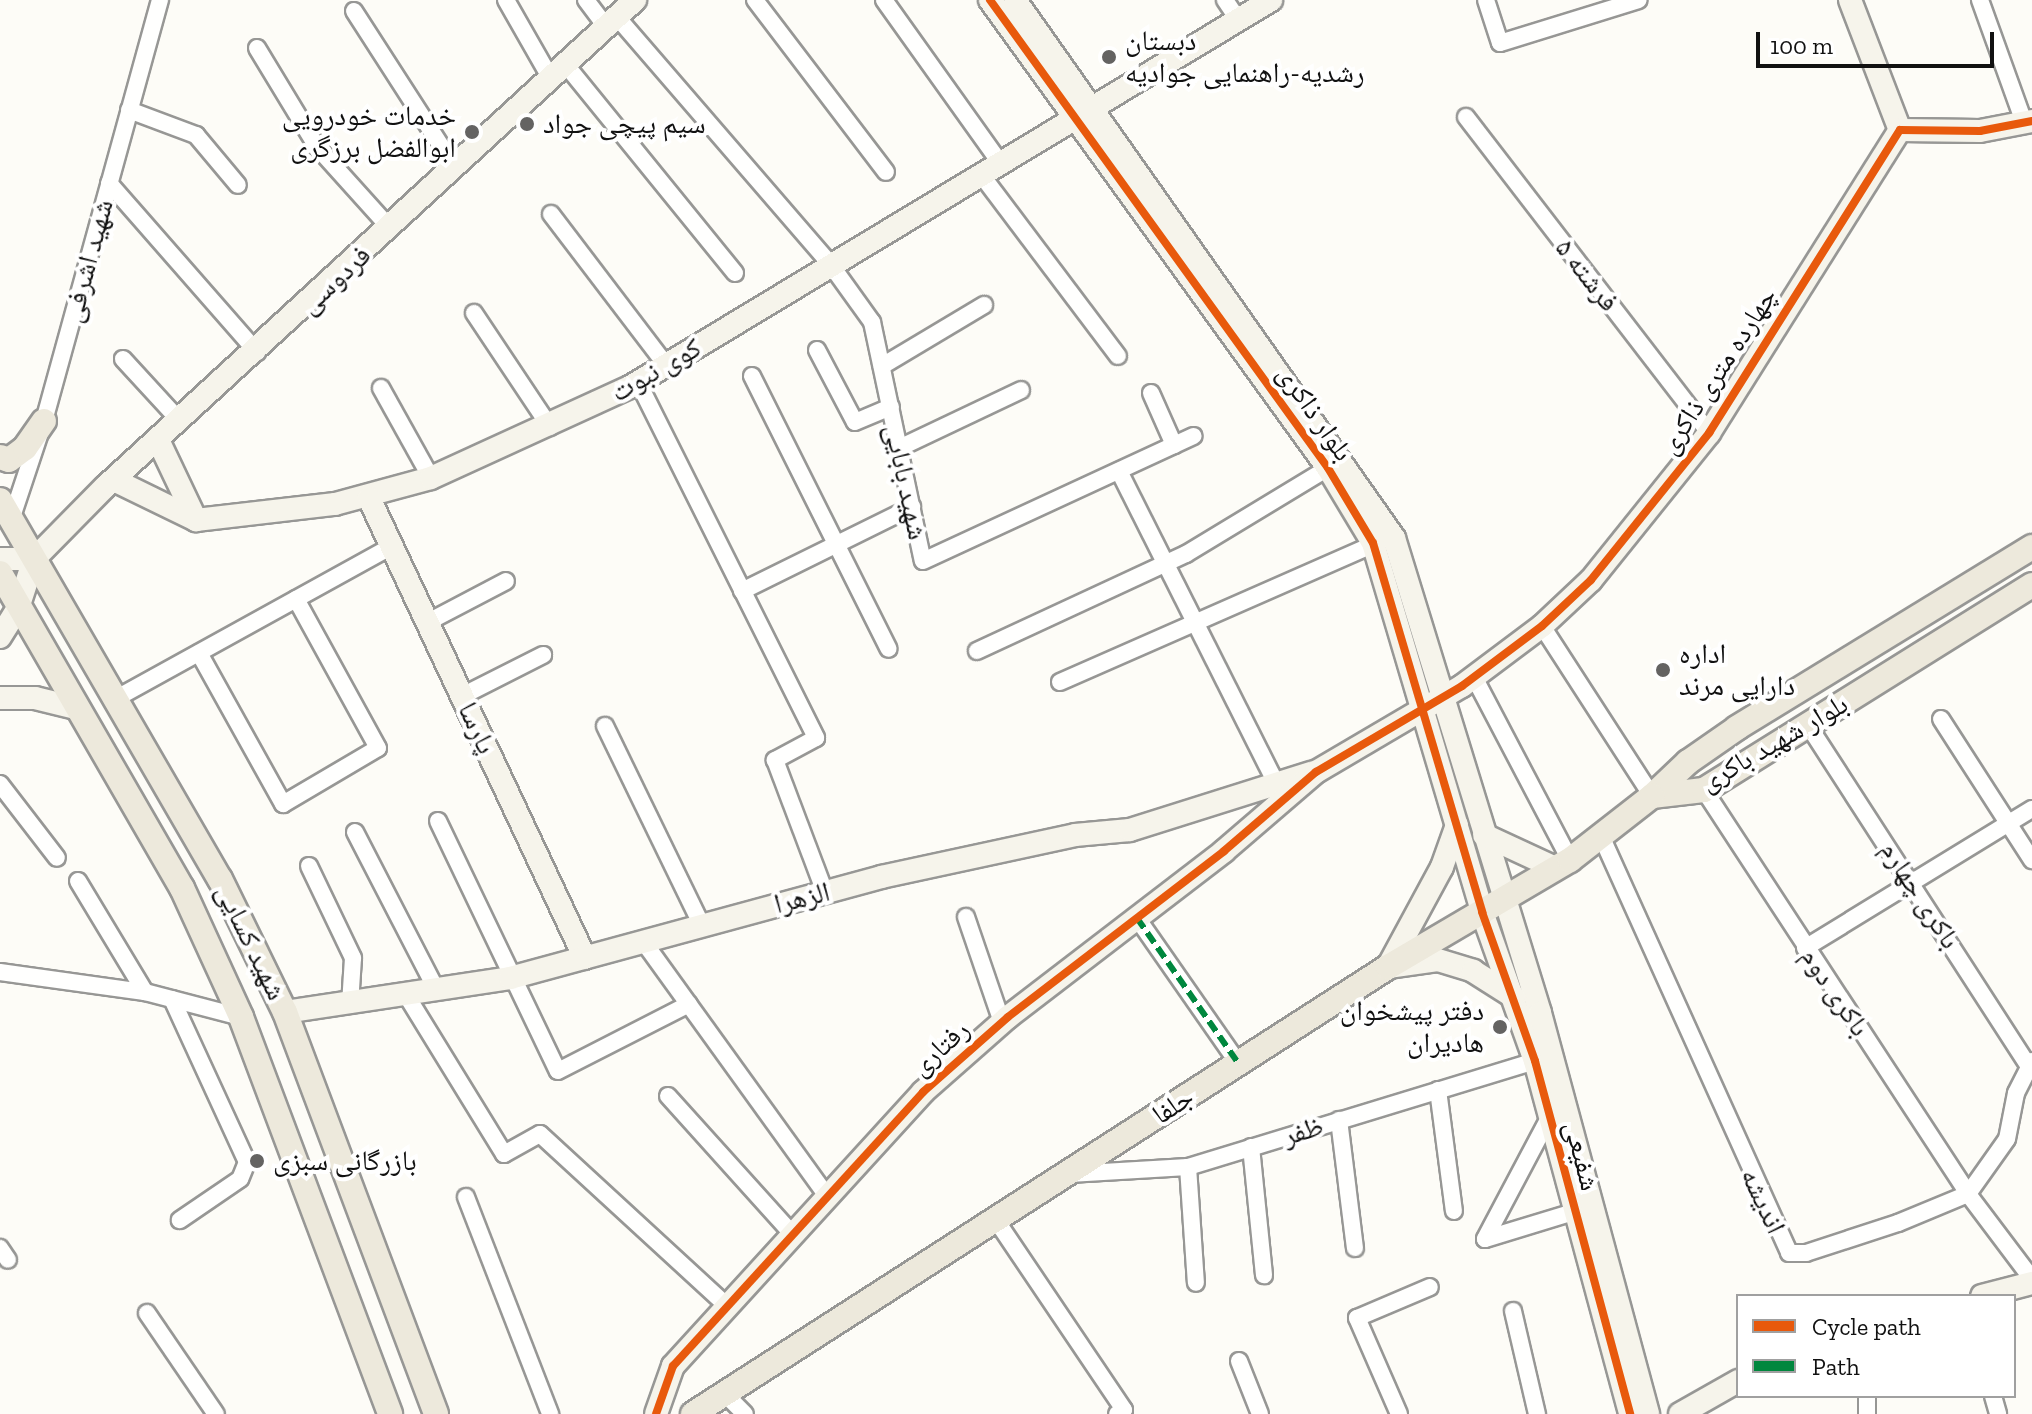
<!DOCTYPE html>
<meta charset="utf-8">
<style>
body{margin:0}
#map{position:relative;width:2032px;height:1414px;overflow:hidden;background:#fdfcf7;font-family:"Zilla Slab","Noto Naskh Arabic",serif}
div>[style]{position:absolute}
[style*='--x']{left:calc(var(--x)*1px);top:calc(var(--y)*1px);width:calc(var(--w)*1px);rotate:calc(var(--a)*1deg)}
.roads{filter:drop-shadow(2px 0 #979795) drop-shadow(-2px 0 #979795) drop-shadow(0 2px #979795) drop-shadow(0 -2px #979795)}
.street>*{height:16px;margin:-8px;padding:0 8px;transform-origin:8px;border-radius:8px;background:#fffffe}
.secondary>*{height:22px;margin:-11px;padding:0 11px;transform-origin:11px;border-radius:11px;background:#f6f4eb}
.primary>*{height:24px;margin:-12px;padding:0 12px;transform-origin:12px;border-radius:12px;background:#ede9dc}
.quiet>*{height:6px;margin-top:-3px;transform-origin:0;background:repeating-linear-gradient(90deg,#00873e 0 12px,transparent 0 18px)}
.cycleway>*{height:8px;margin:-4px;padding:0 4px;transform-origin:4px;border-radius:4px;background:#e8590c}
.dots>*{width:22px;height:22px;translate:-50% -50%;box-sizing:border-box;border:4px solid #fff;border-radius:50%}
span{translate:-50% -50%;white-space:nowrap;text-align:center;line-height:1.15;-webkit-text-stroke:8px #fff;paint-order:stroke}
.poi-label{font-size:28px;color:#111}
.left{translate:0 -50%;text-align:left}
.right{translate:-100% -50%;text-align:right}
.street-label{font-size:28px;color:#111}
.legend{position:absolute;left:1736px;top:1294px;width:280px;height:104px;box-sizing:border-box;background:#fff;border:2px solid #a0a0a0;margin:0;padding:10px 14px;list-style:none;font-size:24px;color:#111}
.legend li{display:flex;align-items:center;gap:16px;height:40px}
.legend b{width:40px;border:2px solid #a0a0a0}
.scale{position:absolute;left:1756px;top:32px;width:238px;height:36px;box-sizing:border-box;border:4px solid #111;border-top:0;padding-left:10px;font-size:24px;line-height:28px;white-space:nowrap;color:#111;-webkit-text-stroke:6px #fff;paint-order:stroke}
</style>
<div id="map">
<div class="roads">
<div class="street">
<i style="--x:506;--y:0;--w:91;--a:60.3"></i>
<i style="--x:586;--y:0;--w:34;--a:53"></i>
<i style="--x:755;--y:0;--w:216;--a:52.7"></i>
<i style="--x:884;--y:0;--w:198;--a:54.5"></i>
<i style="--x:1225;--y:0;--w:23;--a:56"></i>
<i style="--x:1486;--y:0;--w:45;--a:72"></i>
<i style="--x:1500;--y:43;--w:145;--a:-17.2"></i>
<i style="--x:1980;--y:0;--w:130;--a:70.2"></i>
<i style="--x:354;--y:11;--w:187;--a:57.2"></i>
<i style="--x:617;--y:17;--w:328;--a:49.2"></i>
<i style="--x:831;--y:265;--w:70;--a:54.3"></i>
<i style="--x:872;--y:322;--w:244;--a:78"></i>
<i style="--x:923;--y:561;--w:298;--a:-24.8"></i>
<i style="--x:257;--y:48;--w:116;--a:58.8"></i>
<i style="--x:317;--y:147;--w:109;--a:48"></i>
<i style="--x:566;--y:65;--w:268;--a:50.9"></i>
<i style="--x:129;--y:110;--w:72;--a:20.5"></i>
<i style="--x:196;--y:135;--w:65;--a:50"></i>
<i style="--x:1466;--y:117;--w:399;--a:52.4"></i>
<i style="--x:980;--y:173;--w:229;--a:53"></i>
<i style="--x:109;--y:183;--w:225;--a:48.8"></i>
<i style="--x:551;--y:214;--w:190;--a:52.7"></i>
<i style="--x:474;--y:313;--w:137;--a:56.3"></i>
<i style="--x:817;--y:350;--w:81;--a:62.2"></i>
<i style="--x:855;--y:422;--w:39;--a:-23"></i>
<i style="--x:123;--y:359;--w:84;--a:47.4"></i>
<i style="--x:882;--y:366;--w:119;--a:-30.9"></i>
<i style="--x:752;--y:376;--w:305;--a:63.4"></i>
<i style="--x:638;--y:382;--w:398;--a:63.4"></i>
<i style="--x:816;--y:738;--w:47;--a:151.8"></i>
<i style="--x:775;--y:760;--w:141;--a:69.3"></i>
<i style="--x:381;--y:388;--w:103;--a:60.9"></i>
<i style="--x:1151;--y:393;--w:57;--a:66.1"></i>
<i style="--x:899;--y:448;--w:135;--a:-25.4"></i>
<i style="--x:1119;--y:471;--w:347;--a:63.3"></i>
<i style="--x:11;--y:520;--w:104;--a:-71.6"></i>
<i style="--x:44;--y:421;--w:437;--a:-74.6"></i>
<i style="--x:742;--y:591;--w:190;--a:-26.3"></i>
<i style="--x:428;--y:622;--w:88;--a:-27.7"></i>
<i style="--x:1542;--y:626;--w:202;--a:57.1"></i>
<i style="--x:977;--y:651;--w:230;--a:-24.9"></i>
<i style="--x:1186;--y:554;--w:166;--a:-31.2"></i>
<i style="--x:199;--y:653;--w:173;--a:60.9"></i>
<i style="--x:283;--y:804;--w:110;--a:-30.5"></i>
<i style="--x:378;--y:748;--w:170;--a:-118.8"></i>
<i style="--x:1474;--y:677;--w:207;--a:62.3"></i>
<i style="--x:1060;--y:682;--w:351;--a:-23.7"></i>
<i style="--x:462;--y:696;--w:91;--a:-26.8"></i>
<i style="--x:115;--y:699;--w:316;--a:-28.9"></i>
<i style="--x:1941;--y:719;--w:168;--a:57.2"></i>
<i style="--x:1808;--y:725;--w:407;--a:57.1"></i>
<i style="--x:605;--y:726;--w:220;--a:64.1"></i>
<i style="--x:0;--y:784;--w:93;--a:52.4"></i>
<i style="--x:1704;--y:790;--w:483;--a:56.8"></i>
<i style="--x:1968;--y:1194;--w:106;--a:53"></i>
<i style="--x:438;--y:821;--w:277;--a:64.4"></i>
<i style="--x:558;--y:1071;--w:147;--a:-27.1"></i>
<i style="--x:355;--y:832;--w:174;--a:62.7"></i>
<i style="--x:1602;--y:838;--w:455;--a:65.7"></i>
<i style="--x:1789;--y:1253;--w:17;--a:0"></i>
<i style="--x:1806;--y:1253;--w:97;--a:-18.1"></i>
<i style="--x:1898;--y:1223;--w:76;--a:-22.5"></i>
<i style="--x:1968;--y:1194;--w:67;--a:-54.7"></i>
<i style="--x:2007;--y:1139;--w:47;--a:-78.9"></i>
<i style="--x:2016;--y:1093;--w:36;--a:-63"></i>
<i style="--x:309;--y:866;--w:102;--a:64.4"></i>
<i style="--x:353;--y:958;--w:47;--a:93.7"></i>
<i style="--x:78;--y:881;--w:130;--a:58.9"></i>
<i style="--x:966;--y:917;--w:111;--a:71.1"></i>
<i style="--x:1137;--y:918;--w:178;--a:55.1"></i>
<i style="--x:643;--y:941;--w:314;--a:54.2"></i>
<i style="--x:1805;--y:948;--w:266;--a:-31.5"></i>
<i style="--x:0;--y:972;--w:146;--a:7.9"></i>
<i style="--x:145;--y:992;--w:99;--a:14.6"></i>
<i style="--x:405;--y:993;--w:189;--a:58.4"></i>
<i style="--x:504;--y:1154;--w:41;--a:-29.1"></i>
<i style="--x:540;--y:1134;--w:254;--a:42.6"></i>
<i style="--x:172;--y:999;--w:179;--a:65.3"></i>
<i style="--x:247;--y:1162;--w:18;--a:112"></i>
<i style="--x:240;--y:1179;--w:73;--a:145.7"></i>
<i style="--x:1438;--y:1090;--w:122;--a:82.5"></i>
<i style="--x:668;--y:1096;--w:187;--a:48"></i>
<i style="--x:1549;--y:1118;--w:137;--a:117.9"></i>
<i style="--x:1485;--y:1239;--w:93;--a:-16.9"></i>
<i style="--x:1339;--y:1120;--w:129;--a:82.9"></i>
<i style="--x:1251;--y:1147;--w:129;--a:84.2"></i>
<i style="--x:1188;--y:1167;--w:116;--a:86.1"></i>
<i style="--x:1069;--y:1174;--w:119;--a:-3.4"></i>
<i style="--x:1188;--y:1167;--w:363;--a:-17"></i>
<i style="--x:466;--y:1197;--w:233;--a:68.8"></i>
<i style="--x:996;--y:1220;--w:229;--a:56"></i>
<i style="--x:1124;--y:1410;--w:8;--a:150"></i>
<i style="--x:0;--y:1248;--w:14;--a:56"></i>
<i style="--x:1513;--y:1311;--w:106;--a:76.9"></i>
<i style="--x:147;--y:1313;--w:122;--a:55.7"></i>
<i style="--x:1239;--y:1361;--w:57;--a:68.4"></i>
<i style="--x:725;--y:1394;--w:28;--a:45"></i>
<i style="--x:1993;--y:1396;--w:19;--a:74"></i>
<i style="--x:1399;--y:1414;--w:105;--a:-113.6"></i>
<i style="--x:1357;--y:1318;--w:79;--a:-23"></i>
<i style="--x:1867;--y:1414;--w:18;--a:-90"></i>
</div>
<div class="secondary">
<i style="--x:990;--y:0;--w:577;--a:54.16"></i>
<i style="--x:1328;--y:468;--w:87;--a:59"></i>
<i style="--x:1373;--y:543;--w:385;--a:73.5"></i>
<i style="--x:1482;--y:912;--w:158;--a:70.4"></i>
<i style="--x:1535;--y:1061;--w:366;--a:74.9"></i>
<i style="--x:1015;--y:0;--w:658;--a:54.84"></i>
<i style="--x:1394;--y:538;--w:497;--a:72.9"></i>
<i style="--x:1540;--y:1013;--w:415;--a:74.9"></i>
<i style="--x:1850;--y:0;--w:139;--a:69"></i>
<i style="--x:158;--y:440;--w:89;--a:64.6"></i>
<i style="--x:114;--y:480;--w:91;--a:26"></i>
<i style="--x:196;--y:520;--w:140;--a:-6.6"></i>
<i style="--x:335;--y:504;--w:99;--a:-15.2"></i>
<i style="--x:431;--y:478;--w:219;--a:-24.6"></i>
<i style="--x:630;--y:387;--w:749;--a:-31.12"></i>
<i style="--x:369;--y:498;--w:508;--a:64.85"></i>
<i style="--x:0;--y:559;--w:34;--a:0"></i>
<i style="--x:0;--y:637;--w:34;--a:-58"></i>
<i style="--x:18;--y:608;--w:52;--a:-71.9"></i>
<i style="--x:34;--y:559;--w:101;--a:-45.4"></i>
<i style="--x:105;--y:487;--w:720;--a:-42.58"></i>
<i style="--x:0;--y:698;--w:35;--a:0"></i>
<i style="--x:35;--y:698;--w:42;--a:13.7"></i>
<i style="--x:1457;--y:825;--w:45;--a:109.7"></i>
<i style="--x:1442;--y:867;--w:114;--a:118.4"></i>
<i style="--x:1388;--y:967;--w:50;--a:-8"></i>
<i style="--x:1438;--y:960;--w:37;--a:17"></i>
<i style="--x:1473;--y:971;--w:49;--a:32.4"></i>
<i style="--x:1484;--y:835;--w:78;--a:24.9"></i>
<i style="--x:285;--y:1012;--w:228;--a:-8.6"></i>
<i style="--x:510;--y:978;--w:385;--a:-15.2"></i>
<i style="--x:881;--y:877;--w:198;--a:-12.2"></i>
<i style="--x:1075;--y:835;--w:55;--a:-5.2"></i>
<i style="--x:1130;--y:830;--w:190;--a:-17.5"></i>
<i style="--x:1982;--y:1296;--w:52;--a:-14.6"></i>
<i style="--x:656;--y:1414;--w:51;--a:-70.5"></i>
<i style="--x:673;--y:1366;--w:371;--a:-47.6"></i>
<i style="--x:923;--y:1092;--w:113;--a:-41.4"></i>
<i style="--x:1008;--y:1017;--w:272;--a:-37.5"></i>
<i style="--x:1224;--y:851;--w:121;--a:-40.7"></i>
<i style="--x:1316;--y:772;--w:169;--a:-30.5"></i>
<i style="--x:1462;--y:686;--w:100;--a:-36.9"></i>
<i style="--x:1542;--y:626;--w:67;--a:-43.2"></i>
<i style="--x:1591;--y:580;--w:189;--a:-51.2"></i>
<i style="--x:1709;--y:433;--w:358;--a:-57.8"></i>
<i style="--x:1900;--y:130;--w:80;--a:0.7"></i>
<i style="--x:1980;--y:131;--w:53;--a:-10.9"></i>
<i style="--x:1680;--y:1414;--w:67;--a:-29.6"></i>
</div>
<div class="primary">
<i style="--x:0;--y:457;--w:9;--a:18"></i>
<i style="--x:9;--y:460;--w:20;--a:-37"></i>
<i style="--x:25;--y:448;--w:33;--a:-55"></i>
<i style="--x:0;--y:500;--w:438;--a:59.9"></i>
<i style="--x:220;--y:879;--w:148;--a:64"></i>
<i style="--x:285;--y:1012;--w:429;--a:69.4"></i>
<i style="--x:2032;--y:547;--w:346;--a:148.5"></i>
<i style="--x:1737;--y:728;--w:60;--a:145.2"></i>
<i style="--x:1688;--y:762;--w:50;--a:136.6"></i>
<i style="--x:1652;--y:796;--w:52;--a:-6.6"></i>
<i style="--x:1704;--y:790;--w:387;--a:-32"></i>
<i style="--x:0;--y:573;--w:364;--a:60"></i>
<i style="--x:182;--y:888;--w:142;--a:65.4"></i>
<i style="--x:241;--y:1017;--w:424;--a:69.4"></i>
<i style="--x:693;--y:1414;--w:826;--a:-32.75"></i>
<i style="--x:1388;--y:967;--w:211;--a:-30.5"></i>
<i style="--x:1570;--y:860;--w:104;--a:-38"></i>
</div>
</div>
<div class="quiet">
<i style="--x:1137;--y:918;--w:178;--a:55.1"></i>
</div>
<div class="cycleway">
<i style="--x:990;--y:0;--w:577;--a:54.16"></i>
<i style="--x:1328;--y:468;--w:87;--a:59"></i>
<i style="--x:1373;--y:543;--w:385;--a:73.5"></i>
<i style="--x:1482;--y:912;--w:158;--a:70.4"></i>
<i style="--x:1535;--y:1061;--w:366;--a:74.9"></i>
<i style="--x:656;--y:1414;--w:51;--a:-70.5"></i>
<i style="--x:673;--y:1366;--w:371;--a:-47.6"></i>
<i style="--x:923;--y:1092;--w:113;--a:-41.4"></i>
<i style="--x:1008;--y:1017;--w:272;--a:-37.5"></i>
<i style="--x:1224;--y:851;--w:121;--a:-40.7"></i>
<i style="--x:1316;--y:772;--w:169;--a:-30.5"></i>
<i style="--x:1462;--y:686;--w:100;--a:-36.9"></i>
<i style="--x:1542;--y:626;--w:67;--a:-43.2"></i>
<i style="--x:1591;--y:580;--w:189;--a:-51.2"></i>
<i style="--x:1709;--y:433;--w:358;--a:-57.8"></i>
<i style="--x:1900;--y:130;--w:80;--a:0.7"></i>
<i style="--x:1980;--y:131;--w:53;--a:-10.9"></i>
</div>
<div class="dots">
<i style="left:1109px;top:57px;background:#646362"></i>
<i style="left:527px;top:124px;background:#646362"></i>
<i style="left:472px;top:132px;background:#646362"></i>
<i style="left:1663px;top:670px;background:#646362"></i>
<i style="left:1500px;top:1027px;background:#646362"></i>
<i style="left:257px;top:1161px;background:#646362"></i>
</div>
<div class="poi-label">
<span class="left" style="left:1125px;top:57px">دبستان<br>رشدیه-راهنمایی جوادیه</span>
<span class="right" style="left:456px;top:132px">خدمات خودرویی<br>ابوالفضل برزگری</span>
<span class="left" style="left:543px;top:124px">سیم پیچی جواد</span>
<span class="left" style="left:1679px;top:670px">اداره<br>دارایی مرند</span>
<span class="right" style="left:1484px;top:1027px">دفتر پیشخوان<br>هادیران</span>
<span class="left" style="left:273px;top:1161px">بازرگانی سبزی</span>
</div>
<div class="street-label">
<span style="left:88px;top:261px;rotate:-75deg">شهید اشرفی</span>
<span style="left:1587px;top:275px;rotate:52deg">فرشته ۵</span>
<span style="left:335px;top:280px;rotate:-43deg">فردوسی</span>
<span style="left:656px;top:370px;rotate:-30deg">کوی نبوت</span>
<span style="left:1718px;top:371px;rotate:-57deg">چهارده متری ذاکری</span>
<span style="left:1315px;top:413px;rotate:55deg">بلوار ذاکری</span>
<span style="left:906px;top:482px;rotate:78deg">شهید بابایی</span>
<span style="left:477px;top:728px;rotate:65deg">پارسا</span>
<span style="left:1774px;top:743px;rotate:-30deg">بلوار شهید باکری</span>
<span style="left:1920px;top:895px;rotate:57deg">باکری چهارم</span>
<span style="left:802px;top:898px;rotate:-14deg">الزهرا</span>
<span style="left:251px;top:942px;rotate:64deg">شهید کسایی</span>
<span style="left:1835px;top:992px;rotate:56deg">باکری دوم</span>
<span style="left:940px;top:1048px;rotate:-42deg">رفتاری</span>
<span style="left:1173px;top:1106px;rotate:-33deg">جلفا</span>
<span style="left:1303px;top:1131px;rotate:-17deg">ظفر</span>
<span style="left:1582px;top:1156px;rotate:76deg">شفیعی</span>
<span style="left:1763px;top:1201px;rotate:65deg">اندیشه</span>
</div>
<ul class="legend">
<li><b style="height:10px;background:#e8590c"></b>Cycle path</li>
<li><b style="height:10px;background:#00873e"></b>Path</li>
</ul>
<div class="scale">100 m</div>
</div>
